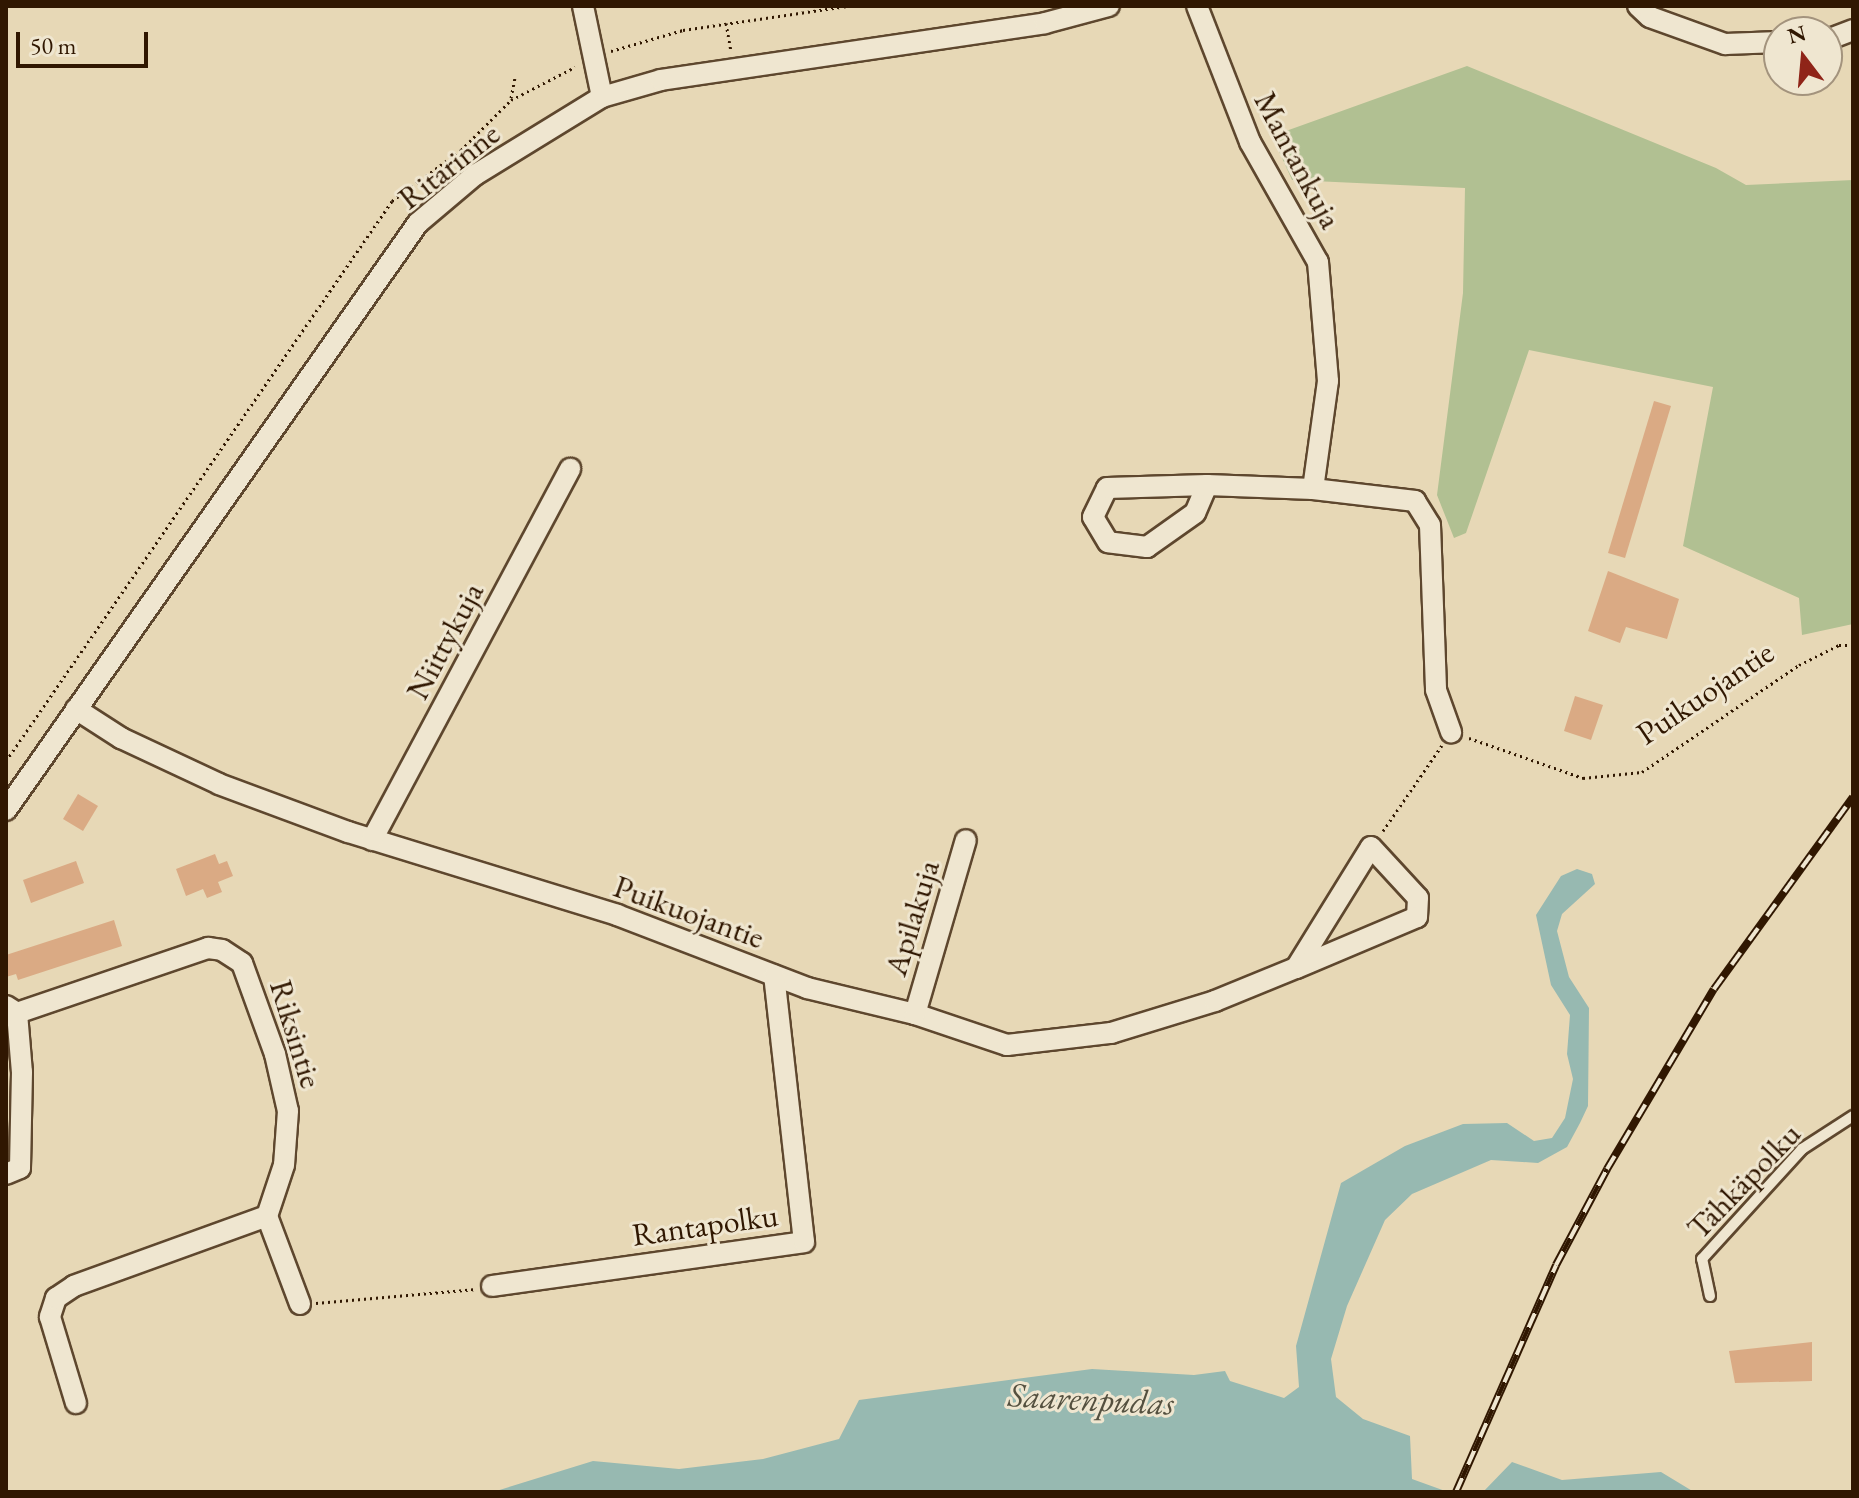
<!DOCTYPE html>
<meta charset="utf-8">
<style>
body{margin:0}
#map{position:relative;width:1859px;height:1498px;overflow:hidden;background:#e7d8b6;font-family:"EB Garamond",serif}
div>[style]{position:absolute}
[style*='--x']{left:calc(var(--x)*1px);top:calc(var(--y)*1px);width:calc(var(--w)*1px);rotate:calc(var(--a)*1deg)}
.green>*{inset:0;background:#b1c092}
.water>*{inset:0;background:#97b9b1}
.building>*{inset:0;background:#daaa84}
.path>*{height:3px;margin-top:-1.5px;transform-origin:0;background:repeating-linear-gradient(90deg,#301701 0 2px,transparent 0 6px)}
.roads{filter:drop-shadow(2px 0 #5e472e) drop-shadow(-2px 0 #5e472e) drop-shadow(0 2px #5e472e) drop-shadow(0 -2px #5e472e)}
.service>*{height:10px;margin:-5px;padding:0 5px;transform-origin:5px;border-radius:5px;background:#efe6d0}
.minor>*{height:20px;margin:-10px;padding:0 10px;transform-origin:10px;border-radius:10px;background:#efe6d0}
.rail>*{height:8px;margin-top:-4px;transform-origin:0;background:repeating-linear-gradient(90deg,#efe6d0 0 15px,#301701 0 30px);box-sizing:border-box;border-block:2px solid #301701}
span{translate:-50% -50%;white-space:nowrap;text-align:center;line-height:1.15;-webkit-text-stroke:6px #efe6d0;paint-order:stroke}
.street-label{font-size:32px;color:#301701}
.water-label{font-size:34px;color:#54503f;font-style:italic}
.frame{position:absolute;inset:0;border:8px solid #301701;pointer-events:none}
.north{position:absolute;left:1763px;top:16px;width:80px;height:80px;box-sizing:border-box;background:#efe6d0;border:2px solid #a3937d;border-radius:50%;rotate:344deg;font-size:22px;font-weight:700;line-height:32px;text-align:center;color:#301701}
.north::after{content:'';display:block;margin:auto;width:28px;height:36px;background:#8f2418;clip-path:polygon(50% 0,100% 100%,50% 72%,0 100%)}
.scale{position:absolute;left:16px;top:32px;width:132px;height:36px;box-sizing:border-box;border:4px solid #301701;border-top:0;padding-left:10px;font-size:24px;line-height:28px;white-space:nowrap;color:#301701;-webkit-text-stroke:6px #efe6d0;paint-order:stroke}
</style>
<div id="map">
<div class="green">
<i style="clip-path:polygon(1467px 66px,1716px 168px,1746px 185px,1853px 180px,1853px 624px,1802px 635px,1799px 598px,1683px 546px,1713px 387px,1529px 350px,1466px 533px,1454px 538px,1437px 495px,1463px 293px,1465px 188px,1292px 180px,1272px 136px)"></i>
</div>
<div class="water">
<i style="clip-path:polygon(1577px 869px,1592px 874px,1595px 884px,1562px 914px,1557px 931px,1569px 977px,1589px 1008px,1588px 1106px,1580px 1123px,1567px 1147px,1538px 1163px,1491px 1160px,1412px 1194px,1385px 1220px,1347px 1306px,1331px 1359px,1336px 1397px,1363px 1419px,1410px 1436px,1412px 1479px,1448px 1492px,493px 1492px,593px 1461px,679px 1469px,763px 1459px,839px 1439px,859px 1400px,1092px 1369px,1194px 1375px,1225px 1371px,1230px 1381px,1284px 1398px,1299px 1387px,1296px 1346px,1341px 1183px,1405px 1146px,1463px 1124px,1507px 1123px,1534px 1141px,1552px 1138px,1565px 1118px,1573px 1079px,1567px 1054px,1570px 1015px,1551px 985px,1536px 915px,1561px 876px)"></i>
<i style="clip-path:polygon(1512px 1462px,1562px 1480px,1661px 1472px,1694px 1492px,1483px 1492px)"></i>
</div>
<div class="building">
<i style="clip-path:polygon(1654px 401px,1671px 406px,1625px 558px,1608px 553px)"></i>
<i style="clip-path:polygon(1608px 571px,1679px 599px,1667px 639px,1626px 627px,1620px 643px,1588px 631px)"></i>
<i style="clip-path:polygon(1575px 696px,1603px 705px,1591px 740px,1564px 731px)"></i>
<i style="clip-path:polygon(78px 794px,98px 806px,83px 831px,63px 819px)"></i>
<i style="clip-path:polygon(215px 854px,219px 864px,227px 861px,233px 876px,218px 882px,222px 892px,207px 898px,203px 889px,186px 896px,176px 869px)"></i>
<i style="clip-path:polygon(76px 861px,84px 883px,31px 903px,23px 880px)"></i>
<i style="clip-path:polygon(114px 920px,122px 946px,18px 980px,16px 974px,6px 977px,6px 955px)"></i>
<i style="clip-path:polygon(1812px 1342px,1812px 1381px,1735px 1383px,1729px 1351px)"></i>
</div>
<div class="path">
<i style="--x:726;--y:23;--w:28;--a:80"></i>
<i style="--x:611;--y:51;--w:75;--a:-16.3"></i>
<i style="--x:683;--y:30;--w:166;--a:-8.3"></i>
<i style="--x:511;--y:98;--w:20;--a:-79"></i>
<i style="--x:1469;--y:738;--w:121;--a:19.3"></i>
<i style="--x:1583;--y:778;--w:59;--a:-5.8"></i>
<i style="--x:1642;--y:772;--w:190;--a:-34.3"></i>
<i style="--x:1799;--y:665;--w:45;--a:-26.6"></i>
<i style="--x:1839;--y:645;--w:14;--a:0"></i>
<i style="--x:6;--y:761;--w:680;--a:-55.42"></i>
<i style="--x:392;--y:201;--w:86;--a:-36.5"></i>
<i style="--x:461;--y:150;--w:71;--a:-45"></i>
<i style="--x:511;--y:100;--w:72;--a:-27.3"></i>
<i style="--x:1383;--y:831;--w:104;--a:-55.5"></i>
<i style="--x:316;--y:1303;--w:161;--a:-5"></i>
</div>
<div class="roads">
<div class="service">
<i style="--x:1710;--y:1296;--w:38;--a:-102"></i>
<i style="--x:1702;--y:1259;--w:149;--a:-47.7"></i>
<i style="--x:1802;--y:1149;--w:61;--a:-32.9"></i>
</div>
<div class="minor">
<i style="--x:583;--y:6;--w:93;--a:78.2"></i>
<i style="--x:1197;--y:6;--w:146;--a:68.7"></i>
<i style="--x:1250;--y:142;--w:138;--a:60.5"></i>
<i style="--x:1318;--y:262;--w:119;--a:85.2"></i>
<i style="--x:1328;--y:381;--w:109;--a:97.9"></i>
<i style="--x:1638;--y:6;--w:16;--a:43"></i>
<i style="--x:1650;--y:17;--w:80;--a:19.8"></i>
<i style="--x:1725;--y:44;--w:54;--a:-2.1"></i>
<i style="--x:1827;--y:40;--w:28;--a:-21"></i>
<i style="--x:1207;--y:485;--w:30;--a:113"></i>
<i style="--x:1195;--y:513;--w:59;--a:144.7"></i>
<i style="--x:1147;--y:547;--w:39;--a:-173"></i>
<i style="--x:1108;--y:542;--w:29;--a:-121"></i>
<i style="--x:1093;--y:517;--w:32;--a:-64"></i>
<i style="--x:1107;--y:488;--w:100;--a:-1.7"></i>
<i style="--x:1207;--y:485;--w:106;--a:2.2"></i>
<i style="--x:1313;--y:489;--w:103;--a:6.7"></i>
<i style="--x:1415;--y:501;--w:28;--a:58"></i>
<i style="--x:1430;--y:525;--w:165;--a:87.9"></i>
<i style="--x:1436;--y:690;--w:45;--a:70.3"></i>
<i style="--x:76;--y:709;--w:54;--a:32.8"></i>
<i style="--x:121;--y:738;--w:108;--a:25.1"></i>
<i style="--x:219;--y:784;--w:138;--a:20.4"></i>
<i style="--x:348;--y:832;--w:282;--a:17.1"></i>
<i style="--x:617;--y:915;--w:204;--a:21"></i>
<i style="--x:807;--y:988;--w:111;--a:13.5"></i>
<i style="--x:915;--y:1014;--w:97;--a:18.6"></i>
<i style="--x:1007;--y:1045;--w:105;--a:-6.6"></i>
<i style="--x:1111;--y:1033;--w:109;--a:-17.1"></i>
<i style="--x:1215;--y:1001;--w:87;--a:-22.2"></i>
<i style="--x:1296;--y:968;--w:142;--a:-58.2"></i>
<i style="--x:1371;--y:847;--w:69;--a:47.3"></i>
<i style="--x:1418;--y:898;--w:19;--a:93"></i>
<i style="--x:1417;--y:917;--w:131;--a:157.1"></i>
<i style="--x:6;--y:810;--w:717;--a:-54.94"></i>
<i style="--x:418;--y:223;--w:75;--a:-40.1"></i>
<i style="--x:475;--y:175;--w:149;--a:-31.6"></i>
<i style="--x:602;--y:97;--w:61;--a:-16.1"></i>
<i style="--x:661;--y:80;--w:388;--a:-8.4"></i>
<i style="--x:1045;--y:23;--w:66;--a:-14.9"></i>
<i style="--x:372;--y:840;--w:421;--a:-61.9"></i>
<i style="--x:6;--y:1006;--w:13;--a:32"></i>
<i style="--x:17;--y:1013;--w:59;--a:85.2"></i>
<i style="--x:22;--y:1072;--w:96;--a:91.2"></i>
<i style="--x:20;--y:1168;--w:15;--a:157"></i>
<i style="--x:17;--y:1013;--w:202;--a:-18.8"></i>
<i style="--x:208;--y:948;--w:14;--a:8"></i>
<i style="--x:222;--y:950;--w:24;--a:33"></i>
<i style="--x:242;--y:963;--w:97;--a:70.1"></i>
<i style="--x:275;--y:1054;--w:58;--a:77.2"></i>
<i style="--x:288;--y:1111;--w:54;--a:94.2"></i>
<i style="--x:284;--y:1165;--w:54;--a:108.4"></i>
<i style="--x:267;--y:1216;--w:205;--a:160.1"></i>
<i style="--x:74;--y:1286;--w:22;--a:146"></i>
<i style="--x:56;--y:1298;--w:20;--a:108"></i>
<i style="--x:50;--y:1317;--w:90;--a:73.2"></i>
<i style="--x:915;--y:1014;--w:181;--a:-73.7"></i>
<i style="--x:267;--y:1216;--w:94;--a:69.4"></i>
<i style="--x:492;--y:1286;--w:315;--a:-8"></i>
<i style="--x:804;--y:1242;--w:268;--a:-96.4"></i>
</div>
</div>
<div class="rail">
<i style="--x:1456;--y:1492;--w:248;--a:-66.2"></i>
<i style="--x:1556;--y:1265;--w:109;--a:-62"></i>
<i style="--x:1607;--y:1169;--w:209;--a:-59.3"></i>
<i style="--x:1714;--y:989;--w:237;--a:-54.1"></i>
</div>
<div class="street-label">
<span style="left:1298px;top:160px;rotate:62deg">Mantankuja</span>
<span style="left:449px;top:166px;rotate:-38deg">Ritarinne</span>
<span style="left:445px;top:641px;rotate:-62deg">Niittykuja</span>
<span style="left:1705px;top:693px;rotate:-34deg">Puikuojantie</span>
<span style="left:689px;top:912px;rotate:20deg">Puikuojantie</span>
<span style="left:912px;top:918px;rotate:-73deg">Apilakuja</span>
<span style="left:296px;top:1034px;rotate:73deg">Riksintie</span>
<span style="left:1744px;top:1181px;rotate:-46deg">Tähkäpolku</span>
<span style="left:705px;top:1225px;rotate:-8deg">Rantapolku</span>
</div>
<div class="water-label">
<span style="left:1091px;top:1399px;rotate:3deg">Saarenpudas</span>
</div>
<div class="frame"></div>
<div class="north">N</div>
<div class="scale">50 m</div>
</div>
